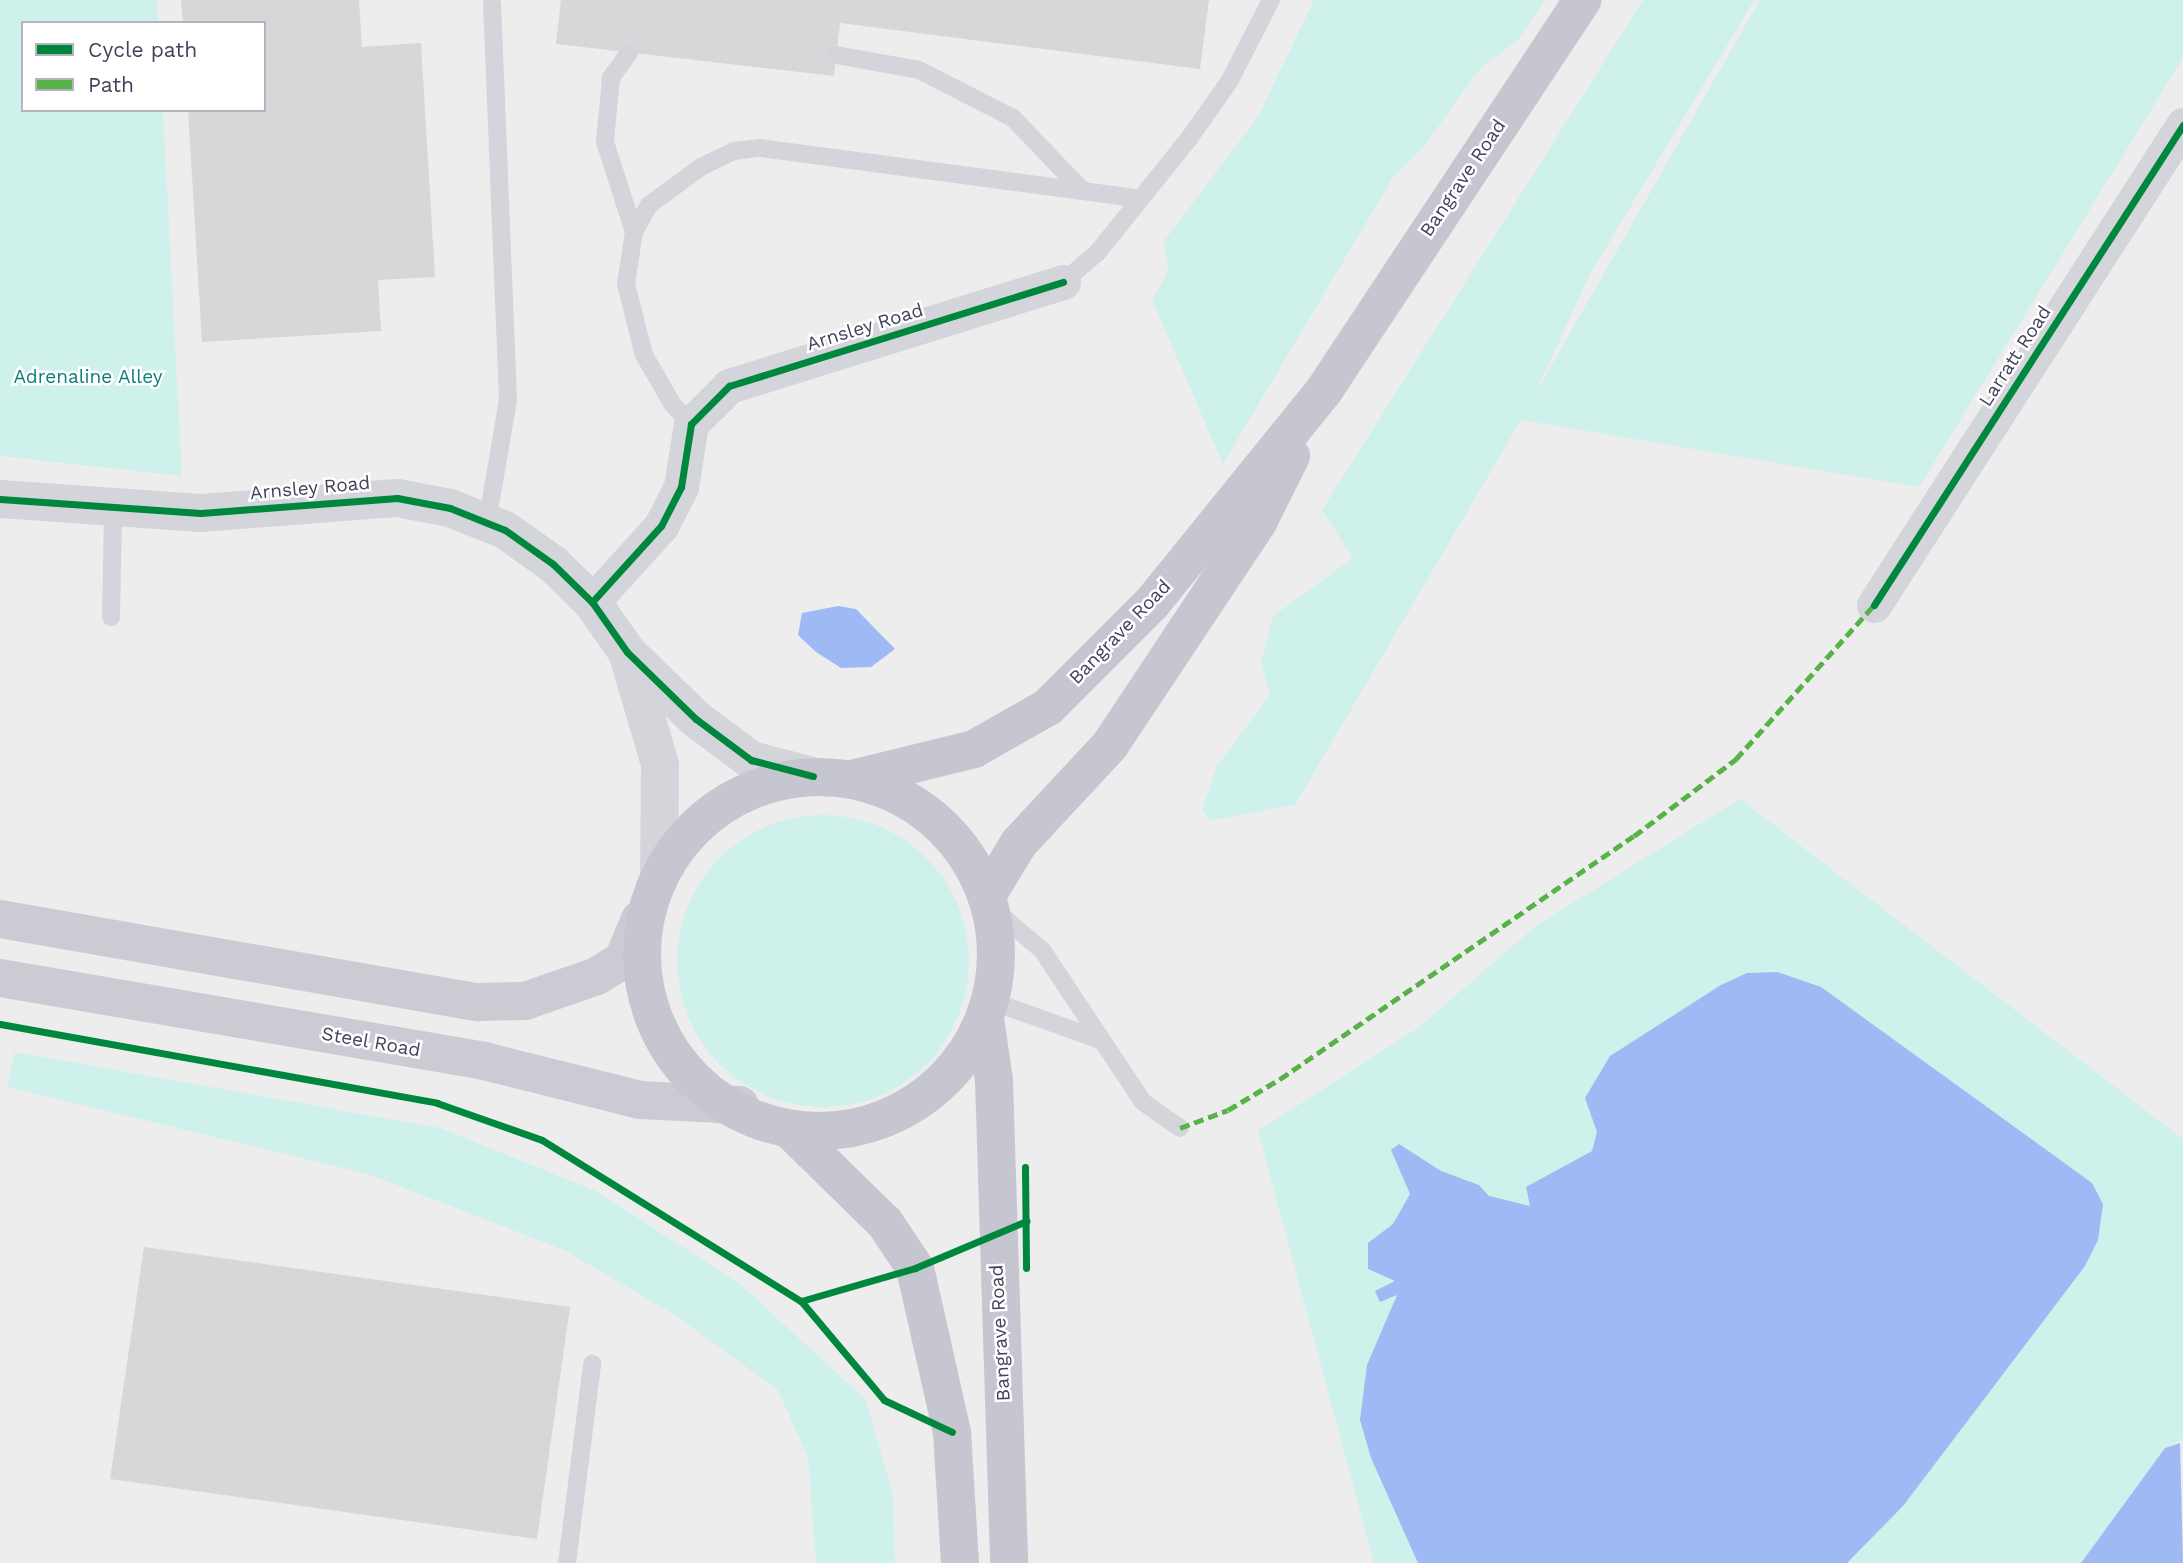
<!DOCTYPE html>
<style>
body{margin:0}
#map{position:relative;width:2183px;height:1563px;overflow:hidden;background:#eeeded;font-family:"Work Sans",sans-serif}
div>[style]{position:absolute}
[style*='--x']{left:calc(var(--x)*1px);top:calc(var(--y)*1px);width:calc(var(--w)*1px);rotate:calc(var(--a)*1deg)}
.green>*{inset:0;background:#cef1eb}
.round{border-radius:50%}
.water>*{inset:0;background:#9eb9f3}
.building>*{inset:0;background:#d7d6d9}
.service>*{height:18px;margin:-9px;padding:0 9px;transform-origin:9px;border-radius:9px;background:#d4d4db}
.minor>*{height:35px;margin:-17.5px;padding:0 17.5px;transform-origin:17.5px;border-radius:17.5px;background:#d4d4db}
.tertiary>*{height:38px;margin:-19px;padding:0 19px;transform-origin:19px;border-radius:19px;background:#d4d4db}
.primary>*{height:38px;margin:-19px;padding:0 19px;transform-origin:19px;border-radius:19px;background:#cbcbd4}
.trunk>*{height:38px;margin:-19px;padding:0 19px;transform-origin:19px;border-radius:19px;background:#c5c6d0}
.trunk>.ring{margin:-19px;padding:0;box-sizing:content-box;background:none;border:38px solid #c5c6d0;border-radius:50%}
.quiet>*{height:5px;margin-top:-2.5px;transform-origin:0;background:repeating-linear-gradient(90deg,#57b348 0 10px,transparent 0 15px)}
.cycleway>*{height:7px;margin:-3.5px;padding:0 3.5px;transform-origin:3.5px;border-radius:3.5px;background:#00873e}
span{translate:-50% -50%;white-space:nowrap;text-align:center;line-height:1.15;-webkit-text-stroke:5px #fff;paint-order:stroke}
.street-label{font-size:19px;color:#42445c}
.park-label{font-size:19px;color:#0b7f7b}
.legend{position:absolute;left:21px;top:21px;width:245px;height:91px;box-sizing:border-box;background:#fff;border:2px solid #b3b4be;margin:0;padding:9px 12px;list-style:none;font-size:21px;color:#42445c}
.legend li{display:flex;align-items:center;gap:14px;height:35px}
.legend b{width:35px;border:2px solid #b3b4be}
</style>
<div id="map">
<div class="green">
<i style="clip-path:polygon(0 0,157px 0,158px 23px,23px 23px,23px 110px,163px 110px,182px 476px,0 456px)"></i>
<i style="clip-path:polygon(1314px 0,1545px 0,1517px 41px,1482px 66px,1424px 146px,1392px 179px,1223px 464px,1152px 300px,1168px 271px,1164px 241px,1259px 115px)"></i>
<i style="clip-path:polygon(1643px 0,1754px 0,1589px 276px,1534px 396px,1760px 0,2183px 0,2183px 58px,1919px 487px,1521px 420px,1295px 805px,1211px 820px,1202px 811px,1217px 766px,1270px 695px,1261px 662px,1273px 616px,1353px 558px,1322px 510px)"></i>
<i style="clip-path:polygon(1740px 799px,2183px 1139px,2183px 1439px,2165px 1448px,2081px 1563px,1374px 1563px,1258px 1131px,1418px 1028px,1537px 925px)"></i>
<i class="round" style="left:677px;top:815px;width:292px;height:292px"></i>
<i style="clip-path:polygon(15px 1052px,440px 1128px,596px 1191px,740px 1284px,866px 1400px,893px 1494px,895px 1563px,816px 1563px,808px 1457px,778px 1390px,675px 1315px,564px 1250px,368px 1174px,7px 1087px)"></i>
</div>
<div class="water">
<i style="clip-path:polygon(838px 606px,856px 609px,895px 649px,871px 667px,841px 668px,816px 652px,798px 635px,802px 613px)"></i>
<i style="clip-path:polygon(1777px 972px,1821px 987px,2092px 1183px,2103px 1204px,2098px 1240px,2085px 1266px,1903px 1506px,1847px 1563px,1418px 1563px,1371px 1458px,1360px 1420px,1367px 1365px,1397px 1295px,1380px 1302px,1375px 1291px,1395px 1281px,1368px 1269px,1368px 1243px,1393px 1224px,1410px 1194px,1391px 1150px,1399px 1144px,1441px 1171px,1479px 1185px,1489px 1196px,1530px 1206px,1526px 1187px,1592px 1151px,1597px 1132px,1585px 1098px,1610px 1056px,1721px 985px,1747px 973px)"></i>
<i style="clip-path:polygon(2180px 1443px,2183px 1563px,2081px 1563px,2165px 1448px)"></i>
</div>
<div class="building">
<i style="clip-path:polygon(181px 0,359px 0,362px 47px,421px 43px,435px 277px,378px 280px,381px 331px,202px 342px,188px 110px,264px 110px,264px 23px,183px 23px)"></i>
<i style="clip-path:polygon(561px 0,1209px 0,1200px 69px,840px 23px,834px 76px,556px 44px)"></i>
<i style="clip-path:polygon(144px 1247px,570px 1307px,537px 1539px,110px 1479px)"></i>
</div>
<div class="service">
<i style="--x:629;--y:53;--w:31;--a:126"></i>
<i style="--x:611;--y:78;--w:64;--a:95.4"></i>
<i style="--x:605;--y:142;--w:95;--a:72.1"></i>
<i style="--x:836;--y:55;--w:84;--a:10.2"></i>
<i style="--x:919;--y:70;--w:106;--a:27.1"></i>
<i style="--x:1013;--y:118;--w:101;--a:46.2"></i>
<i style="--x:1063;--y:282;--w:46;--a:-40.6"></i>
<i style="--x:1098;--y:252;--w:147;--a:-51.3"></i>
<i style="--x:1190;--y:137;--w:67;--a:-54.7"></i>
<i style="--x:1229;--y:82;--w:92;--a:-62.9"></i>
<i style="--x:691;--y:424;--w:26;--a:-133"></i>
<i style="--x:673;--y:405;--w:58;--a:-120.1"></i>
<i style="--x:644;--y:355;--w:73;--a:-104.2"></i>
<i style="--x:626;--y:284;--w:53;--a:-81.3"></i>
<i style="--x:634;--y:232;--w:31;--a:-61"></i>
<i style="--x:649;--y:205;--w:64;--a:-36.2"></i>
<i style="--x:701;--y:167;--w:37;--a:-26"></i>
<i style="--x:734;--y:151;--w:26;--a:-7"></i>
<i style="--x:760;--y:148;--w:384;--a:7.6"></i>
<i style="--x:487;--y:523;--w:125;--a:-80.3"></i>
<i style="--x:508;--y:400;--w:396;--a:-92.3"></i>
<i style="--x:111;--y:617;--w:108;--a:-88.9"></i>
<i style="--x:992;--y:908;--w:65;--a:40"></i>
<i style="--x:1042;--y:950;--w:182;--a:56.4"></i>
<i style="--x:1143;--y:1102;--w:45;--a:35.1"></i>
<i style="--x:991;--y:1001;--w:114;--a:19.6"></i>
<i style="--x:567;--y:1563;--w:201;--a:-82.8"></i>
</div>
<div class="minor">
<i style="--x:592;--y:602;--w:103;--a:-47.8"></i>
<i style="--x:661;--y:526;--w:44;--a:-62.9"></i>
<i style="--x:681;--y:487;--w:64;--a:-81"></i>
<i style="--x:691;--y:424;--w:54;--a:-45"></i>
<i style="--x:729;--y:386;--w:350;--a:-17.3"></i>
<i style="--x:1874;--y:605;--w:571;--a:-57.23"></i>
</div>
<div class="tertiary">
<i style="--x:0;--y:499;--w:201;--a:4"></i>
<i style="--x:201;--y:513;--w:197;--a:-4.4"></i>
<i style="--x:397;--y:498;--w:54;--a:10.7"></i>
<i style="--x:450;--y:508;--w:59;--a:21.8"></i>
<i style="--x:505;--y:530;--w:59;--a:35.3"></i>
<i style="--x:553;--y:564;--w:54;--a:44.3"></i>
<i style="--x:592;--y:602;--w:61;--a:55"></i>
<i style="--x:627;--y:652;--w:96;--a:44.2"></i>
<i style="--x:696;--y:719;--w:69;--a:36.7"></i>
<i style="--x:751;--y:760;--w:64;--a:14.5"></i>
<i style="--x:627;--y:652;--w:117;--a:73.6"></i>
<i style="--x:660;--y:764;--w:106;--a:90.5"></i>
</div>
<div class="primary">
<i style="--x:0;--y:919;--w:485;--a:9.9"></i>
<i style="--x:478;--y:1002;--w:47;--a:-1.2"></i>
<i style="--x:525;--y:1001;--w:76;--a:-19.1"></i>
<i style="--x:597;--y:976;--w:31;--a:-32"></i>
<i style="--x:623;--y:960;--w:44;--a:-67.5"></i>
<i style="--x:0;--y:978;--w:491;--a:9.7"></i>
<i style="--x:484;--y:1061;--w:161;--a:14"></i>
<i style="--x:640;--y:1100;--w:100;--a:2.9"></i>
</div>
<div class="trunk">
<i class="ring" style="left:642px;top:777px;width:316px;height:316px"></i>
<i style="--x:852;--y:779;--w:126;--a:-13.8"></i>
<i style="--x:974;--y:749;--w:85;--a:-29.6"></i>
<i style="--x:1048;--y:707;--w:147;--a:-45"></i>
<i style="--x:1152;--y:603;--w:272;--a:-51"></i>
<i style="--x:1323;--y:392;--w:470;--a:-56.5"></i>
<i style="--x:988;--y:894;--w:60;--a:-58.7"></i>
<i style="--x:1019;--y:843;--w:134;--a:-47.1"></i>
<i style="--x:1110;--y:745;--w:268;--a:-56.4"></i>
<i style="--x:1258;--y:522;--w:74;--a:-63.4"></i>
<i style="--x:985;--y:1019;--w:62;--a:81.6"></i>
<i style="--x:994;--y:1080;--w:483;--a:88.2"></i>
<i style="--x:793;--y:1133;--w:129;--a:44.4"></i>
<i style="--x:885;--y:1223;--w:54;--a:56.3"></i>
<i style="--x:915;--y:1268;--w:168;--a:77.3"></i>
<i style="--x:952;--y:1432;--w:131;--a:86.5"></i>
</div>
<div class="quiet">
<i style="--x:1180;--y:1128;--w:51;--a:-20.6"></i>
<i style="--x:1228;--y:1110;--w:61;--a:-30.8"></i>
<i style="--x:1280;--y:1079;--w:429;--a:-34.5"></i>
<i style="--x:1634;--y:836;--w:128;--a:-37"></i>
<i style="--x:1736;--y:759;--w:207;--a:-48.1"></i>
</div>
<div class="cycleway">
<i style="--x:0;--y:499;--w:201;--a:4"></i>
<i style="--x:201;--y:513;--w:197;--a:-4.4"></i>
<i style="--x:397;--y:498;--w:54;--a:10.7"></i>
<i style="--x:450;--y:508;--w:59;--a:21.8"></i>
<i style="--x:505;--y:530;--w:59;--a:35.3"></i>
<i style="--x:553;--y:564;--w:54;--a:44.3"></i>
<i style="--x:592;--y:602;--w:61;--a:55"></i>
<i style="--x:627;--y:652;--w:96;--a:44.2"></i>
<i style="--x:696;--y:719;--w:69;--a:36.7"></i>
<i style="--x:751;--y:760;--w:64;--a:14.5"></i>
<i style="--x:592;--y:602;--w:103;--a:-47.8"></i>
<i style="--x:661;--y:526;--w:44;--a:-62.9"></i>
<i style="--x:681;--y:487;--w:64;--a:-81"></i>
<i style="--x:691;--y:424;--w:54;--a:-45"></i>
<i style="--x:729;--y:386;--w:350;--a:-17.3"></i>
<i style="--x:1874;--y:605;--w:571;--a:-57.23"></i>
<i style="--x:0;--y:1024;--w:444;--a:10.2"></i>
<i style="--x:437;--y:1103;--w:111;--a:19.4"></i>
<i style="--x:542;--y:1140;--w:305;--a:31.9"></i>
<i style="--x:801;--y:1301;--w:129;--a:50"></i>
<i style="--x:884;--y:1400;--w:75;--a:25.2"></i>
<i style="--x:1025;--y:1167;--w:101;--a:89.4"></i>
<i style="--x:801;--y:1301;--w:119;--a:-16.1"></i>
<i style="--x:915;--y:1268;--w:121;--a:-22.9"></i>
</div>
<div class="street-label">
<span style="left:1463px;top:178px;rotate:-56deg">Bangrave Road</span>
<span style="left:865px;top:327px;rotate:-17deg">Arnsley Road</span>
<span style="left:2015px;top:356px;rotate:-57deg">Larratt Road</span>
<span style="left:310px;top:488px;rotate:-5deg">Arnsley Road</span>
<span style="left:1120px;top:632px;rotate:-46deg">Bangrave Road</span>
<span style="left:371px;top:1042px;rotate:10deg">Steel Road</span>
<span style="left:1000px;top:1333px;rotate:-93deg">Bangrave Road</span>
</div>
<div class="park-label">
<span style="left:88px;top:377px">Adrenaline Alley</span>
</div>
<ul class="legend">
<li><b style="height:9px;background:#00873e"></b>Cycle path</li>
<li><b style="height:9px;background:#57b348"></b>Path</li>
</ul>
</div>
